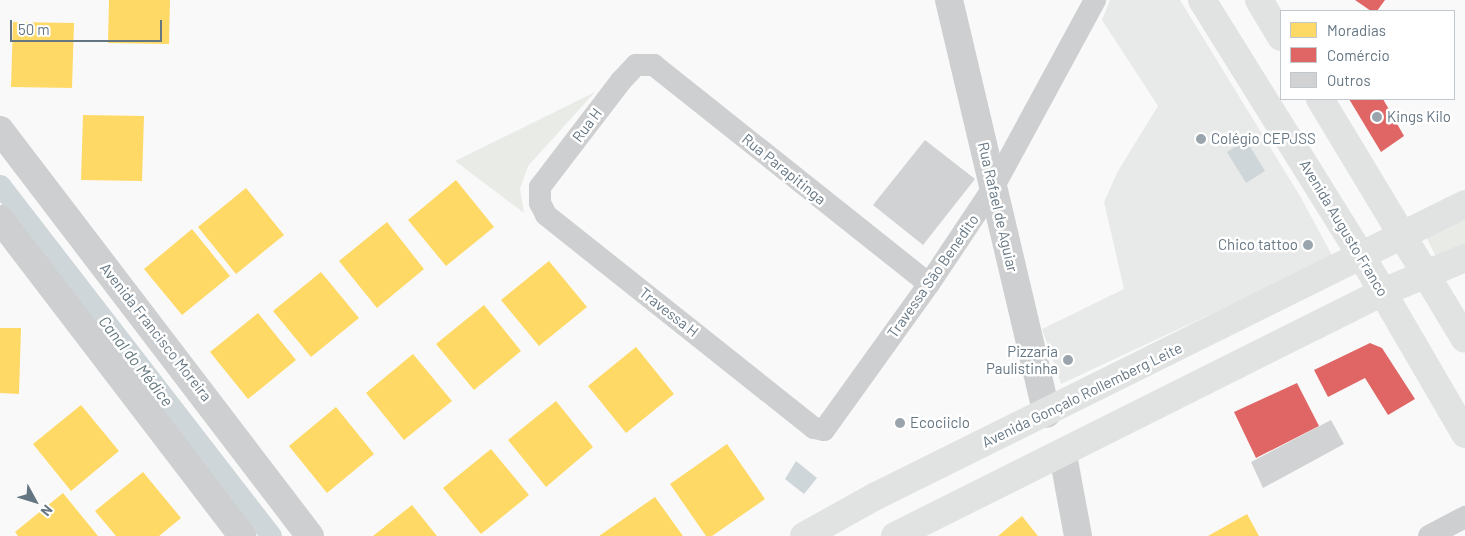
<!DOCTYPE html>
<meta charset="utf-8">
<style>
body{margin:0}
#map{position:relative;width:1465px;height:536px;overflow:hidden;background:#f9f9f9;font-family:Barlow,sans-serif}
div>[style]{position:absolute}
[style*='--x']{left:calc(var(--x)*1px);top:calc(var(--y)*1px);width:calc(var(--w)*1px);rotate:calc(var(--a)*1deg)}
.built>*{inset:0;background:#e8e9e9}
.green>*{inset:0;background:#e8ebe6}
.water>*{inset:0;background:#ced6d9}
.homes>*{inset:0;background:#ffd966}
.shops>*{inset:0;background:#e06666}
.canal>*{height:21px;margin:-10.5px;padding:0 10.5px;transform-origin:10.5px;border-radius:10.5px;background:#ced6d9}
.building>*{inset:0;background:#d0d2d3}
.minor>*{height:22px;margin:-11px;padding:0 11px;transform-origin:11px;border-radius:11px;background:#cecfd0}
.tertiary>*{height:28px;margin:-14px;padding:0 14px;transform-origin:14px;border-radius:14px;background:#cecfd0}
.secondary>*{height:28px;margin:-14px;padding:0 14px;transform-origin:14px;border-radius:14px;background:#e1e2e2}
.dots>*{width:14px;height:14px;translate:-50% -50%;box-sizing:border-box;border:2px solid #fff;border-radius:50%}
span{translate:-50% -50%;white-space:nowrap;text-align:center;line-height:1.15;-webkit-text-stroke:5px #fff;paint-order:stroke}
.poi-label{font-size:15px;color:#657683}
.left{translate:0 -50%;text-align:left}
.right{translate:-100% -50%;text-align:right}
.street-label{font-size:15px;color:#657683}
.water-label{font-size:16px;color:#60757c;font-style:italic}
.legend{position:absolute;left:1280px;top:10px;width:175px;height:90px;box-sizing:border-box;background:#fff;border:1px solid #c1c8cd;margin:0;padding:6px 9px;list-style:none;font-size:15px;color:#657683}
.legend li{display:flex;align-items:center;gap:10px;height:25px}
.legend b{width:25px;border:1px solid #c1c8cd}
.north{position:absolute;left:10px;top:476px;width:50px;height:50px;-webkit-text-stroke:4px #fff;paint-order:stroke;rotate:129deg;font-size:14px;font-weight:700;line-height:20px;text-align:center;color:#657683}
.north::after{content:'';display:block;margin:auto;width:18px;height:22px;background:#657683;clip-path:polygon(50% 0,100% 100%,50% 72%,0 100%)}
.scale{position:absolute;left:10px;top:20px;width:152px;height:22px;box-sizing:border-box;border:2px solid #657683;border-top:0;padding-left:6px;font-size:15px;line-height:18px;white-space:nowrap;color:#657683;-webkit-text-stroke:4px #fff;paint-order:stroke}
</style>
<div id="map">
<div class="built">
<i style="clip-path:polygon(1110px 0,1180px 0,1300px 196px,1333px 257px,1061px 384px,1042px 329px,1124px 289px,1104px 202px,1118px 171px,1158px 106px,1102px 20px)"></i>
</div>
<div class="green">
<i style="clip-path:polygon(595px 92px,528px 166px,520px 189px,524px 213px,455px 161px)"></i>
<i style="clip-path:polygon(1465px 215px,1465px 246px,1438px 260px,1426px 237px)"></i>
</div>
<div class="water">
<i style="clip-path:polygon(1246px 140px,1265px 171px,1246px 183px,1227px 152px)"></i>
<i style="clip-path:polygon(796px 461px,817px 478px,804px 494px,785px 479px)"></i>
</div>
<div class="homes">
<i style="clip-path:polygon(109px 0,170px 0,169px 44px,108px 43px)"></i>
<i style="clip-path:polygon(13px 22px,74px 23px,72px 88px,11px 87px)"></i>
<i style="clip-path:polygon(83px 115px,144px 116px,142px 181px,81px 180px)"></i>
<i style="clip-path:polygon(456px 180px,494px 227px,446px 266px,408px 220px)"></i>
<i style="clip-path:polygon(246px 188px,284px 235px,236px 274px,198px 227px)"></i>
<i style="clip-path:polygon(387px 222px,424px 269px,377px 308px,339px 261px)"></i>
<i style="clip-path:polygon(192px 229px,230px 276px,182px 315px,144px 269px)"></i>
<i style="clip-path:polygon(549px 261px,587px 307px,539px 346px,501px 300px)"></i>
<i style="clip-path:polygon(321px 272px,359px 318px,311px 357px,273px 311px)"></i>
<i style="clip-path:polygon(484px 305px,521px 351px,474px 390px,436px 344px)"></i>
<i style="clip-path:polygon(258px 313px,296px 360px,248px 399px,210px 352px)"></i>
<i style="clip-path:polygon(0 328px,21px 328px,19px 394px,0 393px)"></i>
<i style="clip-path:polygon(636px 347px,674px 394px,626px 433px,588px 386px)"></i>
<i style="clip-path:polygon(413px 354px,452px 401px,404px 440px,366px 393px)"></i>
<i style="clip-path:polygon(556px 401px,593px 447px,546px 487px,508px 440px)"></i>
<i style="clip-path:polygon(81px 405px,119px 451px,71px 491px,33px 444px)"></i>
<i style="clip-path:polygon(336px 407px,374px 454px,327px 493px,289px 446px)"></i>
<i style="clip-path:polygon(727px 444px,765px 499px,712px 536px,706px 536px,670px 484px)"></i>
<i style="clip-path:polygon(491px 449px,529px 495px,481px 534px,443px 488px)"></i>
<i style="clip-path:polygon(143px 472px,181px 518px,159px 536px,116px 536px,95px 511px)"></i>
<i style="clip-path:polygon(63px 493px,98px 536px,18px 536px,15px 532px)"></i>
<i style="clip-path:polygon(655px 497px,683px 536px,599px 536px)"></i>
<i style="clip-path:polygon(412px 505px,437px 536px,373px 536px)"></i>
<i style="clip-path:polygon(1247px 514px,1259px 536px,1208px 536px)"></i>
<i style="clip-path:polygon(1022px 516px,1038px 536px,998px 536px)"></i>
</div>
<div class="shops">
<i style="clip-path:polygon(1355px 0,1385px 0,1377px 11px,1371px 11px)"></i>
<i style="clip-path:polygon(1349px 99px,1383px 99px,1404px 136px,1381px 152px)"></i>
<i style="clip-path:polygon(1370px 343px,1382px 348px,1415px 399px,1388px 415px,1365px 378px,1328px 397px,1314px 370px)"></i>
<i style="clip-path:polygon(1297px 383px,1319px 426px,1256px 458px,1234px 412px)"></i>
</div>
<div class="canal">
<i style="--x:0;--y:185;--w:443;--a:52.3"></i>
</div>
<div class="building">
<i style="clip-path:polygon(925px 140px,975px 179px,923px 245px,873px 205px)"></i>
<i style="clip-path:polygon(1331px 420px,1344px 444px,1263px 488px,1251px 462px)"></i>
</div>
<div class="minor">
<i style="--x:929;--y:284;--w:352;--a:-141.5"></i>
<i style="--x:654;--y:65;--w:18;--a:180"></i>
<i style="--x:636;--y:65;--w:22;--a:133"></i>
<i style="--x:621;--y:81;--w:133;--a:127.4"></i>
<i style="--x:540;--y:187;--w:16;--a:90"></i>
<i style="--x:540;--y:203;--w:13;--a:63"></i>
<i style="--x:546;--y:215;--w:342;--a:38.5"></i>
<i style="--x:814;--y:428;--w:10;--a:11"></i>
<i style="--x:824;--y:430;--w:180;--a:-54.3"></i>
<i style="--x:929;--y:284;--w:115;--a:-56.3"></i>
<i style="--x:993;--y:188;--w:214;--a:-61.5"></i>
<i style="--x:1429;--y:536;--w:41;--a:-27.8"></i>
</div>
<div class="tertiary">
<i style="--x:949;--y:0;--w:425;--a:76.7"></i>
<i style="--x:0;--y:130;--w:511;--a:52.64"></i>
<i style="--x:0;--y:219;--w:399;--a:52.6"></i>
<i style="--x:1063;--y:455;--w:82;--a:79.5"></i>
</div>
<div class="secondary">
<i style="--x:1202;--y:0;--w:301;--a:58.1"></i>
<i style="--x:1361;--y:255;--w:207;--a:59.8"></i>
<i style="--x:1259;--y:0;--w:43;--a:59.3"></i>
<i style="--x:1320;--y:99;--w:280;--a:58.9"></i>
<i style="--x:804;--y:536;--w:82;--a:-29.1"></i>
<i style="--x:876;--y:496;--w:657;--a:-26.37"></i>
<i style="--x:895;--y:536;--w:546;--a:-26.57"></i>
<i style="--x:1383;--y:292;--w:89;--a:-22.5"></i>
</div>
<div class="dots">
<i style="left:1377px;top:117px;background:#99a4ac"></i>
<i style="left:1201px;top:139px;background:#99a4ac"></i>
<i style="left:1308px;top:245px;background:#99a4ac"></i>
<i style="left:1068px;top:360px;background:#99a4ac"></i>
<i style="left:900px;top:423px;background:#99a4ac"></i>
</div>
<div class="poi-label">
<span class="left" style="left:1387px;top:117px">Kings Kilo</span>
<span class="left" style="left:1211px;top:139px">Colégio CEPJSS</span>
<span class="right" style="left:1298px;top:245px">Chico tattoo</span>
<span class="right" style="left:1058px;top:360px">Pizzaria<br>Paulistinha</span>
<span class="left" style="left:910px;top:423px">Ecociiclo</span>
</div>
<div class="street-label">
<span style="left:587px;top:125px;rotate:-53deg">Rua H</span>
<span style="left:784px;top:169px;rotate:39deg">Rua Parapitinga</span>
<span style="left:998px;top:207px;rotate:77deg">Rua Rafael de Aguiar</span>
<span style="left:1344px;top:228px;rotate:59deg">Avenida Augusto Franco</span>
<span style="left:933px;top:276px;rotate:-55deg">Travessa São Benedito</span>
<span style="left:669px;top:312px;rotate:38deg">Travessa H</span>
<span style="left:156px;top:332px;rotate:52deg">Avenida Francisco Moreira</span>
<span style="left:1082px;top:395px;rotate:-26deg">Avenida Gonçalo Rollemberg Leite</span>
</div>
<div class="water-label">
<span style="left:136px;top:361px;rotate:52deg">Canal do Médice</span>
</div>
<ul class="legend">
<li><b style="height:14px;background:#ffd966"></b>Moradias</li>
<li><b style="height:14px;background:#e06666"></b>Comércio</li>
<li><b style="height:14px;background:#d0d2d3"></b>Outros</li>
</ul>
<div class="north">N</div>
<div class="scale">50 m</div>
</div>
